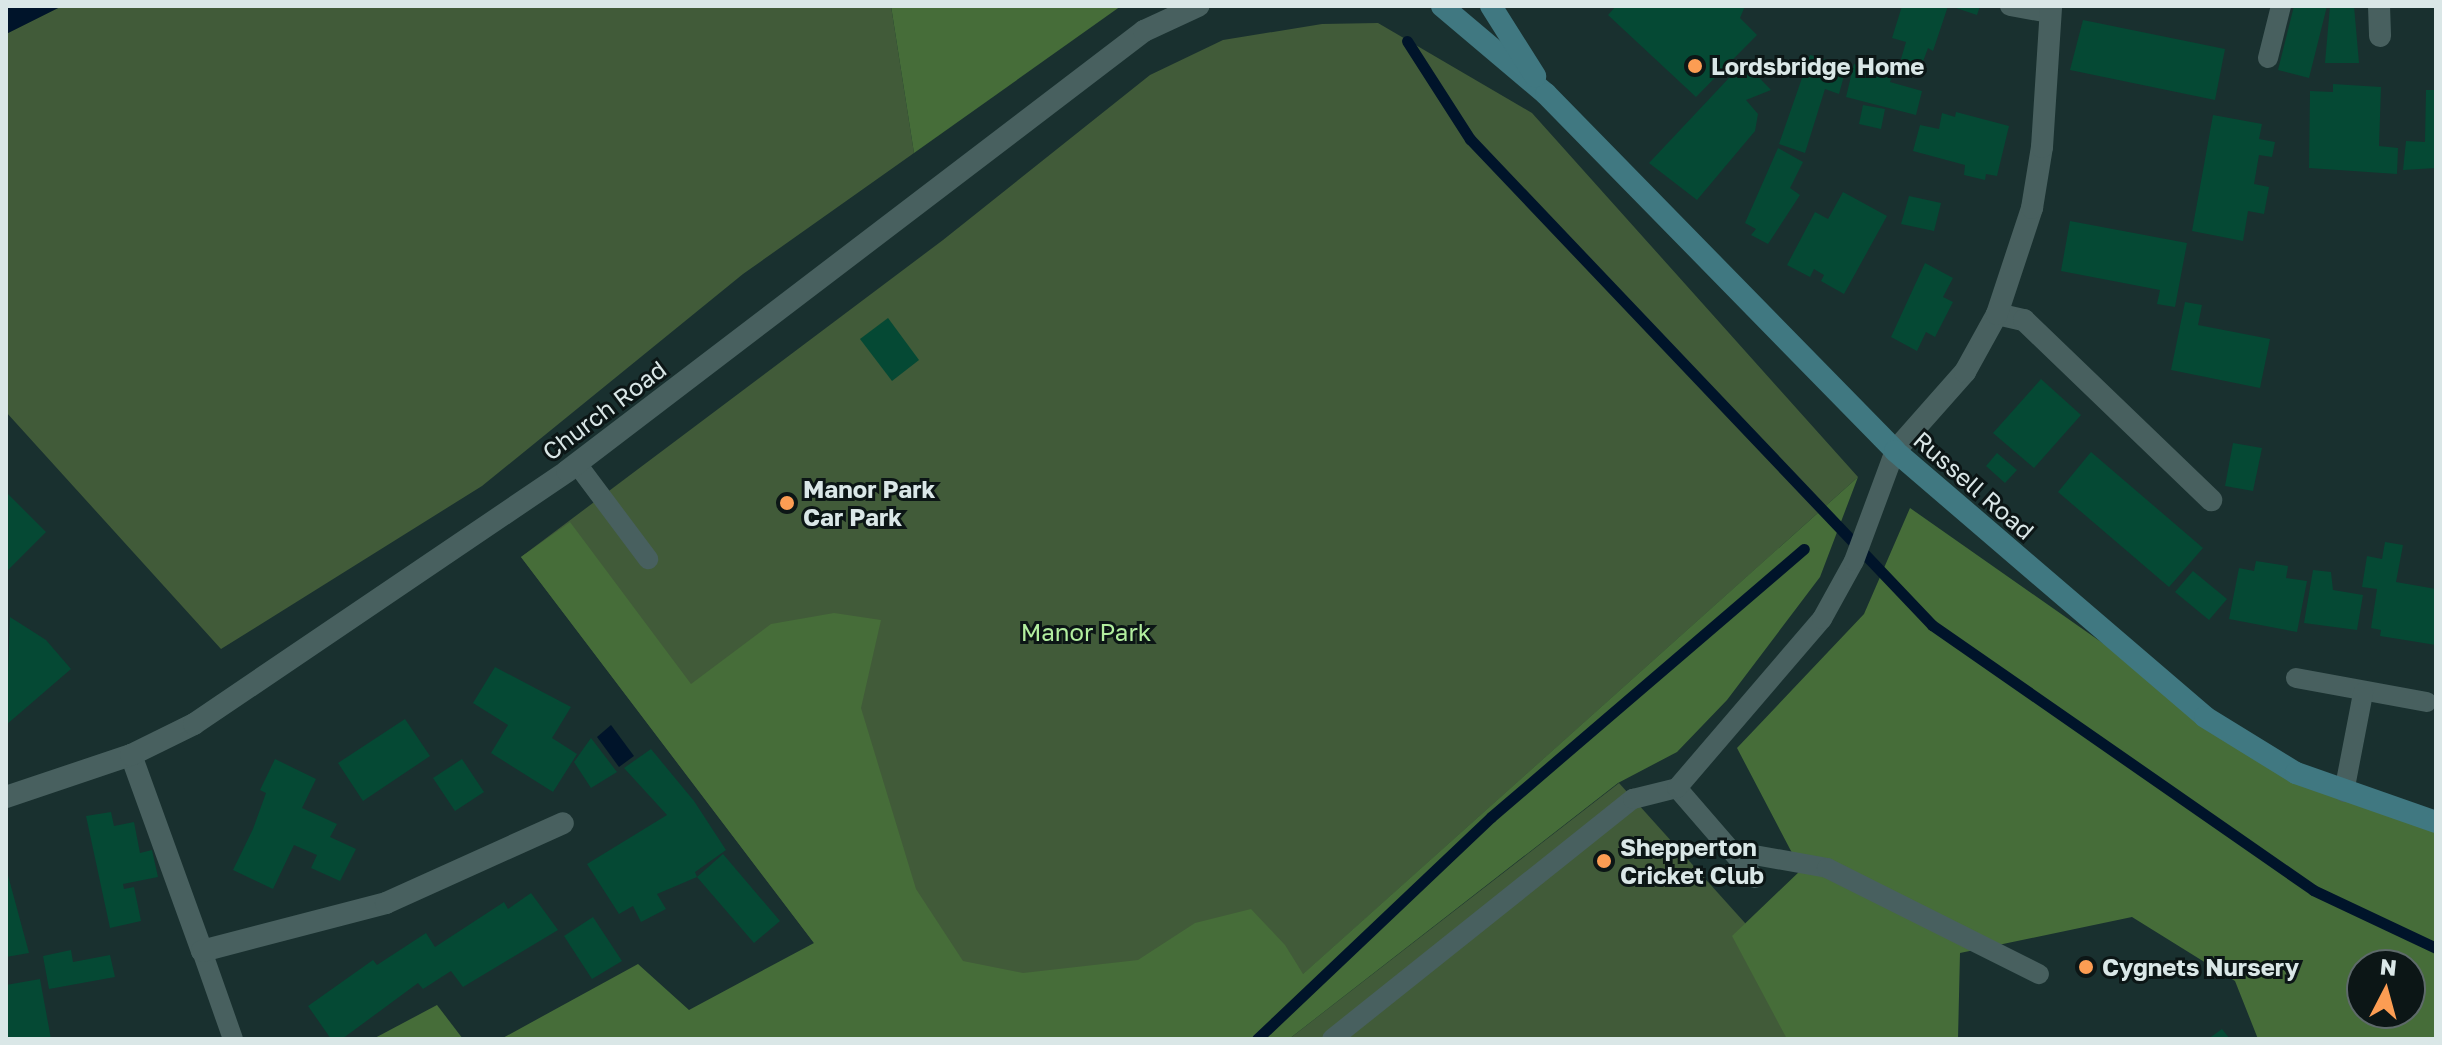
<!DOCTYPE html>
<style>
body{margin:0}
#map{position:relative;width:2442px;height:1045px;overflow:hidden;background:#19302f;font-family:"Golos Text",sans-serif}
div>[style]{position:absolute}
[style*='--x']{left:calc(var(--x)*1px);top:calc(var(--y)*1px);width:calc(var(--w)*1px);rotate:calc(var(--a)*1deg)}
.green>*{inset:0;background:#415b39}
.forest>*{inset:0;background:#466d39}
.water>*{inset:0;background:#00142a}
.stream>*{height:11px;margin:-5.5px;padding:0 5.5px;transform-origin:5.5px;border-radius:5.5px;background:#00142a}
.building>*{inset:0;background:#054934}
.service>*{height:20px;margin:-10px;padding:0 10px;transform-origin:10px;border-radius:10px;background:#48605f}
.minor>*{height:22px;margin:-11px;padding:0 11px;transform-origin:11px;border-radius:11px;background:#48605f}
.tertiary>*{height:22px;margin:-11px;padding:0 11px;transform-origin:11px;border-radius:11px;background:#48605f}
.secondary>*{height:22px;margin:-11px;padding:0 11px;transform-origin:11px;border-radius:11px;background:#407881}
.dots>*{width:22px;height:22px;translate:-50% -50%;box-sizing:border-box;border:4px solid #0c1616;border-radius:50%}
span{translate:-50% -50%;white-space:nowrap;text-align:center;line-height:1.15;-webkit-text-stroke:6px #0c1616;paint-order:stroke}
.poi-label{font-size:24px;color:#dae7e7;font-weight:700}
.left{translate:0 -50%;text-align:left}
.street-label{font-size:24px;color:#dae7e7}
.park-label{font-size:24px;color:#b2ee9f}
.frame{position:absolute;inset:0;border:8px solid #dae7e7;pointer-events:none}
.north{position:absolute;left:2346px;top:949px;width:80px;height:80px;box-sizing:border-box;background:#0c1616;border:2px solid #5e6a6a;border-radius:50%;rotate:6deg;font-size:22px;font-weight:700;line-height:32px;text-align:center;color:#dae7e7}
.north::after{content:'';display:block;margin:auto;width:28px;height:36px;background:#fc9d53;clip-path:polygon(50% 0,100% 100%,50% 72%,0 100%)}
</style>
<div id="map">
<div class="green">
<i style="clip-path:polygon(62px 6px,891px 6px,914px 153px,743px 274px,482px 486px,221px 649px,6px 412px,6px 34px)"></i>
<i style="clip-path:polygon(1378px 23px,1532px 113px,1858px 477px,1231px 1039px,887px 1039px,521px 557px,943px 240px,1150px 75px,1223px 40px,1322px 24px)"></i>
<i style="clip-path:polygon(1619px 783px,1745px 923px,1813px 1039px,1289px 1039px)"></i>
</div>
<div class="forest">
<i style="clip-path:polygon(891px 6px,1121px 6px,914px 153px)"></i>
<i style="clip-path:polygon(1858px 477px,1820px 577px,1727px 700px,1677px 752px,1618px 783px,1289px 1039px,501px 1039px,638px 964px,689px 1010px,814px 943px,521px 557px,570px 522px,691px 684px,771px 624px,834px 613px,881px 620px,861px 708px,916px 889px,963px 961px,1023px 973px,1138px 960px,1195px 923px,1251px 909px,1285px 945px,1303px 974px)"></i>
<i style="clip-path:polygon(evenodd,1910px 508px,2248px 745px,2436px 822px,2436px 1039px,2258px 1039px,2235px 981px,2132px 917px,1960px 953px,1958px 1039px,1787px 1039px,1732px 936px,1801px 870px,1737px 748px,1864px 614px,1910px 508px,2362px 965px,2410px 965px,2410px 1013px,2362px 1013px,2362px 965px)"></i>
<i style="clip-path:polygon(437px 1005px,463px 1039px,373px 1039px)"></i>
</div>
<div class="water">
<i style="clip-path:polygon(6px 6px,62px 6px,6px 34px)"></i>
<i style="clip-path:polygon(611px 725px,634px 756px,619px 767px,597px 737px)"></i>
</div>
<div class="stream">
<i style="--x:1407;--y:41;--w:117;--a:57.3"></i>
<i style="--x:1470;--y:139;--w:671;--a:46.45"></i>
<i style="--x:1932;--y:625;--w:464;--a:34.8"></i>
<i style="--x:2313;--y:890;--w:136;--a:25.2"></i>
<i style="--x:1257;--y:1039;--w:323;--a:-43.5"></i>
<i style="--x:1491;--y:817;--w:412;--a:-40.6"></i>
</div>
<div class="building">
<i style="clip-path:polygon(1616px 6px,1745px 6px,1740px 18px,1757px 35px,1696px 97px,1608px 15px)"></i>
<i style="clip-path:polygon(1902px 6px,1948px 6px,1933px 51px,1928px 48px,1921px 67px,1912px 71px,1901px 59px,1906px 42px,1892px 38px)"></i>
<i style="clip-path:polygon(1950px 6px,1980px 6px,1977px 15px)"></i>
<i style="clip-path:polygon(2294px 6px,2327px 6px,2309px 78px,2278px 70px)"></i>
<i style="clip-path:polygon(2330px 6px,2354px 6px,2359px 63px,2325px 63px)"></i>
<i style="clip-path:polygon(2083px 20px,2225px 49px,2215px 100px,2070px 70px)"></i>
<i style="clip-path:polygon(1810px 55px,1847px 65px,1839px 94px,1825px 89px,1805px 153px,1779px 144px)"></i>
<i style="clip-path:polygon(1744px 62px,1771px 90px,1746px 100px,1758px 114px,1755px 131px,1697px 200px,1649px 163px)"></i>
<i style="clip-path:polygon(1854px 64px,1893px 73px,1890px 82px,1922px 91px,1916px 115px,1846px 97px)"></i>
<i style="clip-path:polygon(2333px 84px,2381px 87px,2379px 146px,2398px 148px,2397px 174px,2309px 168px,2310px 91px,2333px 92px)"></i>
<i style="clip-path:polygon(2426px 90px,2436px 90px,2436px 168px,2403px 170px,2406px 141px,2425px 142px)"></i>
<i style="clip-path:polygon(1863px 105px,1885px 109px,1881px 129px,1859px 124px)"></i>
<i style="clip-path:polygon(1956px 112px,2009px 126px,1997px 176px,1986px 174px,1985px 180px,1964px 175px,1965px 165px,1913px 151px,1920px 125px,1939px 129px,1942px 113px,1955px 117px)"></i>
<i style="clip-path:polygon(2213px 115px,2262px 124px,2259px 139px,2275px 142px,2272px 157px,2259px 155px,2254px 184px,2269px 187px,2264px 214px,2248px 211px,2243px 241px,2192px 231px)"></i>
<i style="clip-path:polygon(1778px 148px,1803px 162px,1790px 188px,1800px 195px,1768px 244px,1751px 235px,1756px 229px,1745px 223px)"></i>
<i style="clip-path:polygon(1843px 192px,1887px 216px,1844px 294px,1821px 281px,1824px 275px,1814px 269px,1810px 277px,1787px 265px,1815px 212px,1828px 219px)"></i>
<i style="clip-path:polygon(1909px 196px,1941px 203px,1934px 231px,1901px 224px)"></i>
<i style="clip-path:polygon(2070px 221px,2187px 243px,2175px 307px,2157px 304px,2160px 290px,2061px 271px)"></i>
<i style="clip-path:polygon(1925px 263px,1953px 278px,1943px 297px,1953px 302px,1935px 337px,1926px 332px,1917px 351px,1891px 337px)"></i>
<i style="clip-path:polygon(2185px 302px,2202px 305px,2198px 325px,2270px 339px,2260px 388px,2171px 370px)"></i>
<i style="clip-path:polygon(888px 318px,919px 360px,892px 381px,860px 339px)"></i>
<i style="clip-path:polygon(2041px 379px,2081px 415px,2034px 468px,1993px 433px)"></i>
<i style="clip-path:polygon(2233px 443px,2262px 448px,2253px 491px,2225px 486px)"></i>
<i style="clip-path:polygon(2091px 452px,2203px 548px,2169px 587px,2058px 492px)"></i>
<i style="clip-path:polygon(1997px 453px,2017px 470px,2005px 483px,1986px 466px)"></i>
<i style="clip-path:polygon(6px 492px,46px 532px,6px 572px)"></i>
<i style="clip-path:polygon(2385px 542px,2403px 545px,2396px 582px,2436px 589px,2436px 645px,2380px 636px,2381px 630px,2371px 628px,2377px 589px,2362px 587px,2367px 556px,2382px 559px)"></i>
<i style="clip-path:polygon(2256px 561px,2288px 566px,2286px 578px,2307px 581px,2297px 632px,2229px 619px,2239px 568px,2254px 571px)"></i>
<i style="clip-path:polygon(2313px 570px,2331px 572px,2333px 590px,2363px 595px,2357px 630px,2304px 623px)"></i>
<i style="clip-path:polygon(2193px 571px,2227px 599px,2209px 620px,2175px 592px)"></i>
<i style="clip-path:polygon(10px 617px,46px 640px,71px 669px,6px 725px)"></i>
<i style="clip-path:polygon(495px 667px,571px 707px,552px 738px,577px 754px,553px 792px,491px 753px,508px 725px,473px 703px)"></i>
<i style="clip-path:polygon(405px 719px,430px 756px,363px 801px,338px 763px)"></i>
<i style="clip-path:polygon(591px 738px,617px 772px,591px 788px,574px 762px)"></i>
<i style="clip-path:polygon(651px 749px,694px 801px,726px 850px,695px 872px,697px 877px,723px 854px,780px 921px,754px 943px,697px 877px,657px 894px,666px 909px,641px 922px,633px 906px,619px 914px,587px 864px,667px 815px,624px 768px)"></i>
<i style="clip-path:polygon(275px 759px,316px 779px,302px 808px,337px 824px,330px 837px,356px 849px,340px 881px,311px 868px,317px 855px,294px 845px,273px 889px,233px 870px,253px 829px,266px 793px,260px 790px)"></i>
<i style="clip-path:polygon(462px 759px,484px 792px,455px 811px,433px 778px)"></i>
<i style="clip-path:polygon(111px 812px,114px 826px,134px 822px,140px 853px,152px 850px,158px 877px,123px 884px,124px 889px,134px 887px,141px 921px,110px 928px,86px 816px)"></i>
<i style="clip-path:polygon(6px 868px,29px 953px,6px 957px)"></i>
<i style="clip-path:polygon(531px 893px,558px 930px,463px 987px,451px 971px,423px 989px,418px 983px,342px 1039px,331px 1039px,308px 1006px,373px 960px,377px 965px,426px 933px,435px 947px,504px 902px,508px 909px)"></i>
<i style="clip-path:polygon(593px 917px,622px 961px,592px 979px,564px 936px)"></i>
<i style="clip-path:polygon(71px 950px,73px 962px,110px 955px,115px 977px,49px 989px,43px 956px)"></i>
<i style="clip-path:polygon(40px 979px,51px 1039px,6px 1039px,6px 985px)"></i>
<i style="clip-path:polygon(2222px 1029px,2230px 1039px,2208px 1039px)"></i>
</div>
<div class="service">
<i style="--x:2010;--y:6;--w:40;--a:10"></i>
<i style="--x:2268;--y:58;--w:54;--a:-76"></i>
<i style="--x:577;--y:464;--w:119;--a:53.2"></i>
<i style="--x:2296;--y:678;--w:133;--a:10.4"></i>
<i style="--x:1677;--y:788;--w:119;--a:49.1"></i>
<i style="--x:2344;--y:792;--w:101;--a:-79.1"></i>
<i style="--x:1732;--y:851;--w:97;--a:10.1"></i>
<i style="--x:1827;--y:868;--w:237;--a:26.6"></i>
<i style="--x:202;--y:951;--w:93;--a:70.6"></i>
<i style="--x:1332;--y:1039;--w:385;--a:-38.6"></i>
<i style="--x:1633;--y:799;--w:45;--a:-14"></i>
<i style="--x:1677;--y:788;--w:223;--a:-49.4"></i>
<i style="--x:1822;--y:619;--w:66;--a:-61.1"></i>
<i style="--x:1854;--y:561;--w:117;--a:-69.6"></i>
</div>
<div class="minor">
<i style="--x:2379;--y:6;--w:30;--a:88"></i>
<i style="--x:1997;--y:314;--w:28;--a:13"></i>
<i style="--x:2024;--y:320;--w:260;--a:43.9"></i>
<i style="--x:1895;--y:451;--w:106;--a:-48.5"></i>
<i style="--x:1965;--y:372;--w:66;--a:-61.1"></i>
<i style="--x:1997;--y:314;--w:112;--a:-71.7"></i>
<i style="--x:2032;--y:208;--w:62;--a:-80.7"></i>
<i style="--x:2042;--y:147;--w:141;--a:-86.3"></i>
<i style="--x:131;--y:755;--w:208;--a:70.1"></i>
<i style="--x:202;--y:951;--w:190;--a:-14.6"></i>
<i style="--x:386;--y:903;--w:194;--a:-24.3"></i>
</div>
<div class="tertiary">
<i style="--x:6;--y:797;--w:132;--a:-18.6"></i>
<i style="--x:131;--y:755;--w:70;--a:-26.2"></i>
<i style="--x:194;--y:724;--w:451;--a:-34.1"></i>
<i style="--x:567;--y:471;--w:726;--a:-37.33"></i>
<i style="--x:1144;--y:31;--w:60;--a:-24.8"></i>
</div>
<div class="secondary">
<i style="--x:1442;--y:6;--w:136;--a:40.2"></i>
<i style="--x:1546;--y:94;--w:499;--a:45.6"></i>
<i style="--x:1895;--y:451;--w:408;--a:40.6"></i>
<i style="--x:2205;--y:717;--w:107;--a:31.6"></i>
<i style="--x:2296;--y:773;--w:148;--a:19.3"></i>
<i style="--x:1491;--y:6;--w:83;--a:57.8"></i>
</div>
<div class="dots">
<i style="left:1695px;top:66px;background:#fc9d53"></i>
<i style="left:787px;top:503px;background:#fc9d53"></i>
<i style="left:1604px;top:861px;background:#fc9d53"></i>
<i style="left:2086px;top:967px;background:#fc9d53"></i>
</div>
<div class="poi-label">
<span class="left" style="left:1711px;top:66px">Lordsbridge Home</span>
<span class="left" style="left:803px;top:503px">Manor Park<br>Car Park</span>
<span class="left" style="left:1620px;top:861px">Shepperton<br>Cricket Club</span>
<span class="left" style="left:2102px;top:967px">Cygnets Nursery</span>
</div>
<div class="street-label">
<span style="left:604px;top:410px;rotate:-37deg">Church Road</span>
<span style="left:1974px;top:485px;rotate:41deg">Russell Road</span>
</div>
<div class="park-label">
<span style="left:1086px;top:632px">Manor Park</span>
</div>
<div class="frame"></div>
<div class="north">N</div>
</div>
